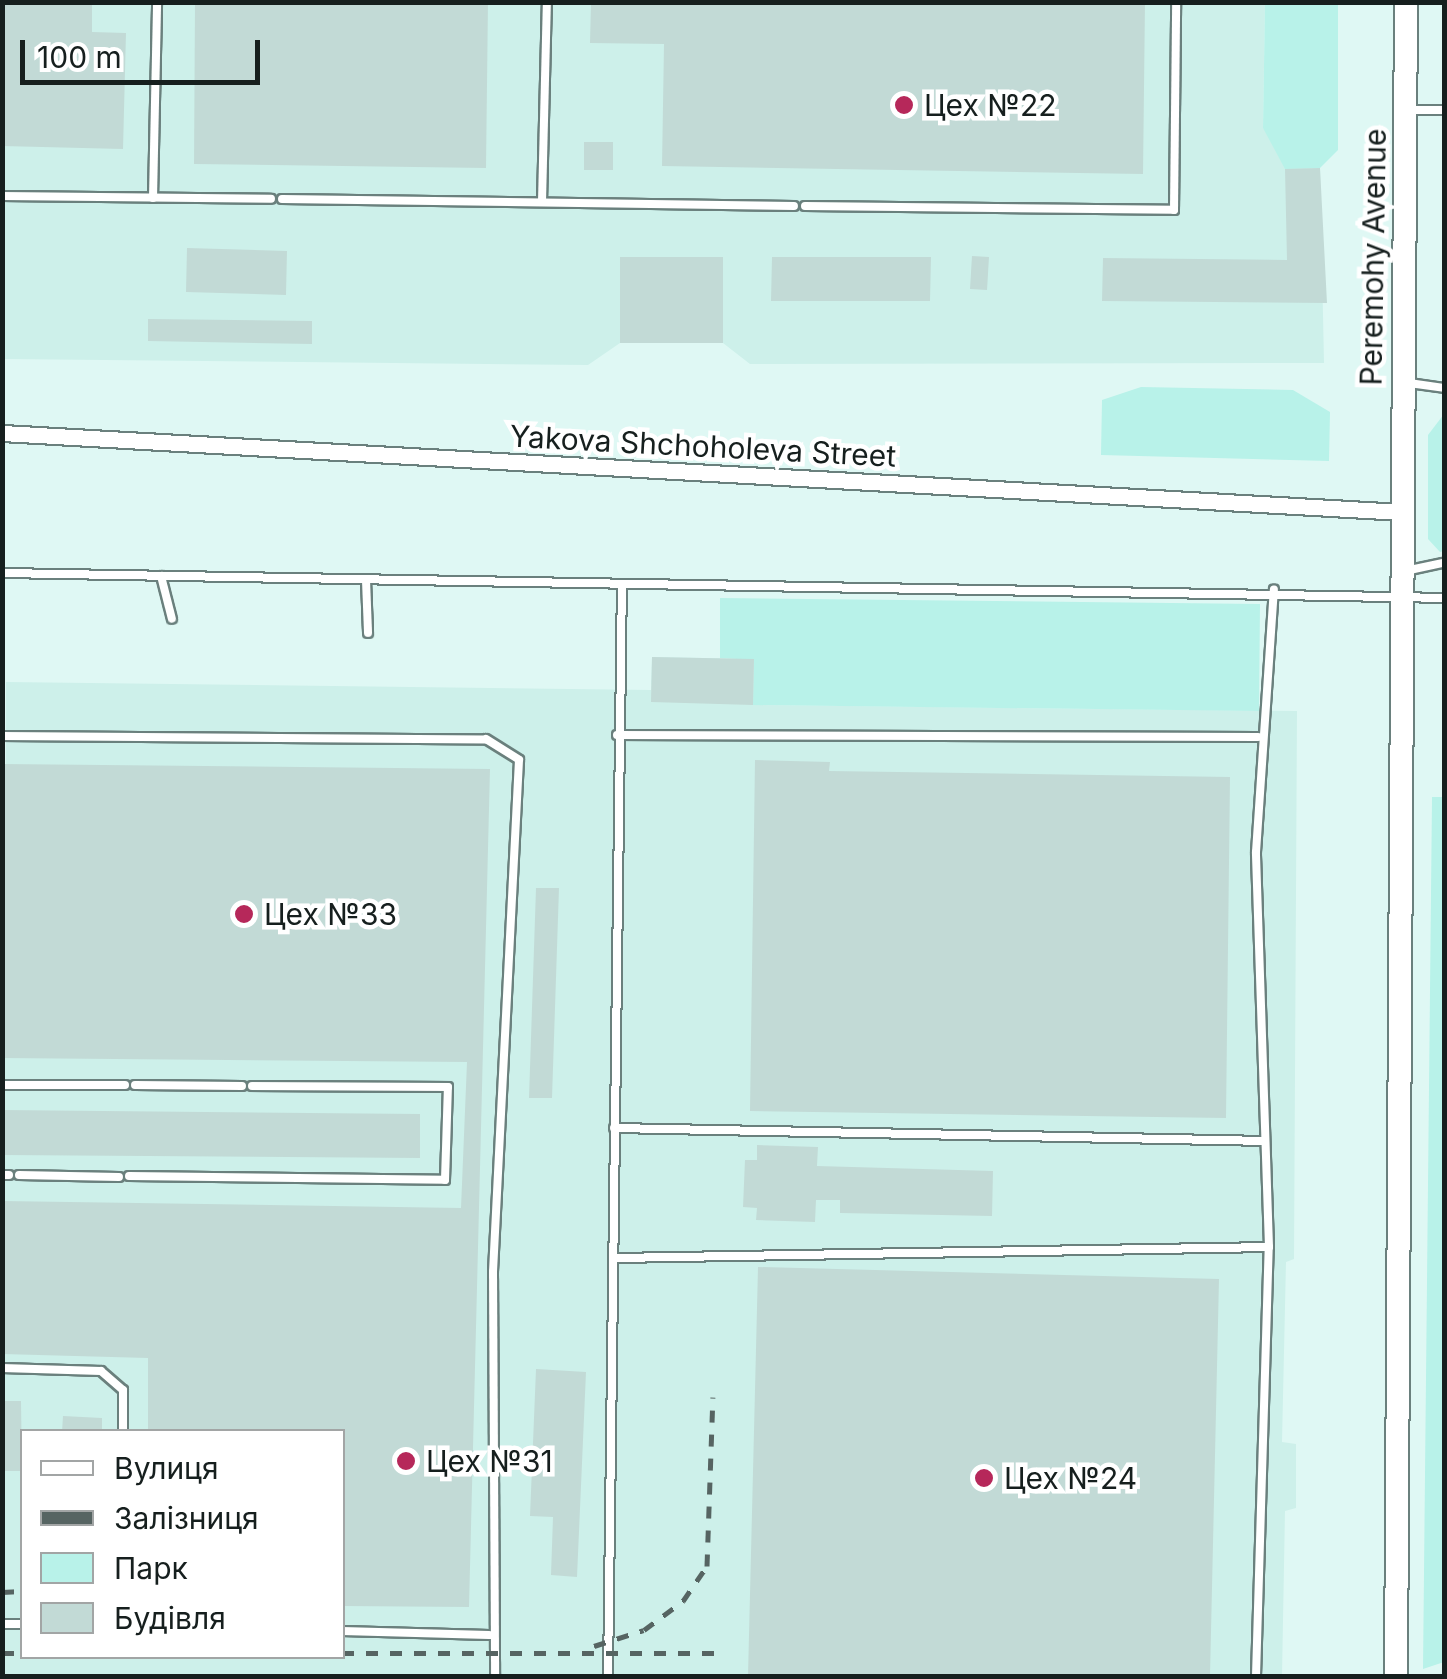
<!DOCTYPE html>
<meta charset="utf-8">
<style>
body{margin:0}
#map{position:relative;width:1447px;height:1679px;overflow:hidden;background:#dff8f4;font-family:Inter,sans-serif}
div>[style]{position:absolute}
[style*='--x']{left:calc(var(--x)*1px);top:calc(var(--y)*1px);width:calc(var(--w)*1px);rotate:calc(var(--a)*1deg)}
.built>*{inset:0;background:#cdf0ea}
.green>*{inset:0;background:#b8f2e9}
.building>*{inset:0;background:#c2dad6}
.roads{filter:drop-shadow(2px 0 #6a807d) drop-shadow(-2px 0 #6a807d) drop-shadow(0 2px #6a807d) drop-shadow(0 -2px #6a807d)}
.lane>*{height:8px;margin:-4px;padding:0 4px;transform-origin:4px;border-radius:4px;background:#fff}
.street>*{height:15px;margin:-7.5px;padding:0 7.5px;transform-origin:7.5px;border-radius:7.5px;background:#fff}
.primary>*{height:22px;margin:-11px;padding:0 11px;transform-origin:11px;border-radius:11px;background:#fff}
.rail>*{height:5px;margin-top:-2.5px;transform-origin:0;background:repeating-linear-gradient(90deg,#566462 0 12px,transparent 0 24px)}
.dots>*{width:28px;height:28px;translate:-50% -50%;box-sizing:border-box;border:5px solid #fff;border-radius:50%}
span{translate:-50% -50%;white-space:nowrap;text-align:center;line-height:1.15;-webkit-text-stroke:9px #fff;paint-order:stroke}
.poi-label{font-size:30px;color:#161f1e}
.left{translate:0 -50%;text-align:left}
.street-label{font-size:30px;color:#161f1e}
.frame{position:absolute;inset:0;border:5px solid #161f1e;pointer-events:none}
.legend{position:absolute;left:20px;top:1429px;width:325px;height:230px;box-sizing:border-box;background:#fff;border:2px solid #a2a5a5;margin:0;padding:12px 18px;list-style:none;font-size:30px;color:#161f1e}
.legend li{display:flex;align-items:center;gap:20px;height:50px}
.legend b{width:50px;border:2px solid #a2a5a5}
.scale{position:absolute;left:20px;top:40px;width:240px;height:45px;box-sizing:border-box;border:5px solid #161f1e;border-top:0;padding-left:12px;font-size:30px;line-height:35px;white-space:nowrap;color:#161f1e;-webkit-text-stroke:8px #fff;paint-order:stroke}
</style>
<div id="map">
<div class="built">
<i style="clip-path:polygon(3px 3px,1265px 3px,1263px 128px,1320px 168px,1324px 363px,750px 364px,723px 343px,620px 343px,588px 365px,3px 359px)"></i>
<i style="clip-path:polygon(evenodd,652px 657px,754px 659px,754px 705px,1297px 711px,1294px 1259px,1286px 1262px,1282px 1442px,1296px 1444px,1296px 1508px,1285px 1511px,1282px 1676px,3px 1676px,6px 682px,651px 690px,652px 657px,22px 1432px,342px 1432px,342px 1656px,22px 1656px,22px 1432px)"></i>
</div>
<div class="green">
<i style="clip-path:polygon(1265px 3px,1338px 3px,1338px 150px,1320px 168px,1285px 169px,1263px 128px)"></i>
<i style="clip-path:polygon(1141px 387px,1293px 390px,1330px 412px,1329px 461px,1101px 455px,1102px 400px)"></i>
<i style="clip-path:polygon(1444px 414px,1444px 551px,1440px 552px,1428px 539px,1428px 435px)"></i>
<i style="clip-path:polygon(720px 598px,1260px 604px,1259px 711px,753px 705px,754px 660px,720px 658px)"></i>
<i style="clip-path:polygon(1432px 797px,1444px 797px,1444px 1662px,1423px 1669px)"></i>
</div>
<div class="building">
<i style="clip-path:polygon(2px 2px,92px 2px,92px 32px,126px 33px,123px 149px,2px 146px)"></i>
<i style="clip-path:polygon(195px 2px,488px 2px,486px 168px,194px 164px)"></i>
<i style="clip-path:polygon(591px 2px,1145px 2px,1143px 174px,662px 166px,664px 44px,590px 43px)"></i>
<i style="clip-path:polygon(584px 142px,613px 142px,613px 170px,584px 170px)"></i>
<i style="clip-path:polygon(1320px 168px,1327px 303px,1102px 301px,1103px 258px,1287px 260px,1285px 169px)"></i>
<i style="clip-path:polygon(187px 248px,287px 251px,286px 295px,186px 292px)"></i>
<i style="clip-path:polygon(972px 256px,989px 257px,987px 290px,970px 289px)"></i>
<i style="clip-path:polygon(620px 257px,723px 257px,723px 343px,620px 343px)"></i>
<i style="clip-path:polygon(772px 257px,931px 257px,930px 301px,771px 301px)"></i>
<i style="clip-path:polygon(148px 319px,312px 321px,312px 344px,148px 341px)"></i>
<i style="clip-path:polygon(652px 657px,754px 659px,753px 705px,651px 702px)"></i>
<i style="clip-path:polygon(755px 760px,830px 762px,829px 771px,1230px 777px,1226px 1118px,750px 1111px)"></i>
<i style="clip-path:polygon(2px 764px,490px 769px,469px 1607px,342px 1606px,342px 1432px,148px 1432px,148px 1358px,2px 1354px,2px 1201px,461px 1208px,467px 1062px,2px 1058px)"></i>
<i style="clip-path:polygon(536px 888px,559px 888px,552px 1098px,529px 1098px)"></i>
<i style="clip-path:polygon(2px 1110px,420px 1114px,420px 1158px,2px 1155px)"></i>
<i style="clip-path:polygon(757px 1145px,818px 1147px,817px 1166px,993px 1171px,992px 1216px,840px 1213px,840px 1200px,816px 1200px,815px 1222px,756px 1220px,757px 1208px,743px 1207px,745px 1160px,757px 1160px)"></i>
<i style="clip-path:polygon(758px 1267px,1219px 1279px,1210px 1676px,748px 1676px)"></i>
<i style="clip-path:polygon(536px 1369px,586px 1372px,577px 1577px,551px 1575px,553px 1517px,530px 1516px)"></i>
<i style="clip-path:polygon(2px 1401px,21px 1401px,22px 1471px,2px 1471px)"></i>
<i style="clip-path:polygon(63px 1416px,102px 1418px,102px 1432px,62px 1432px)"></i>
</div>
<div class="roads">
<div class="lane">
<i style="--x:1409;--y:110;--w:35;--a:0"></i>
<i style="--x:2;--y:196;--w:269;--a:0.6"></i>
<i style="--x:153;--y:198;--w:196;--a:-88.8"></i>
<i style="--x:282;--y:199;--w:512;--a:0.78"></i>
<i style="--x:542;--y:202;--w:200;--a:-88.6"></i>
<i style="--x:805;--y:206;--w:369;--a:0.6"></i>
<i style="--x:1174;--y:210;--w:208;--a:-89.4"></i>
<i style="--x:1409;--y:383;--w:35;--a:8"></i>
<i style="--x:1405;--y:571;--w:40;--a:-12"></i>
<i style="--x:2;--y:573;--w:1442;--a:0.99"></i>
<i style="--x:161;--y:576;--w:44;--a:75.7"></i>
<i style="--x:366;--y:580;--w:53;--a:87.8"></i>
<i style="--x:617;--y:735;--w:641;--a:0.18"></i>
<i style="--x:2;--y:736;--w:484;--a:0.4"></i>
<i style="--x:486;--y:739;--w:39;--a:32"></i>
<i style="--x:519;--y:760;--w:513;--a:92.91"></i>
<i style="--x:493;--y:1272;--w:404;--a:89.7"></i>
<i style="--x:2;--y:1085;--w:123;--a:0"></i>
<i style="--x:135;--y:1085;--w:107;--a:0.5"></i>
<i style="--x:614;--y:1128;--w:651;--a:1.14"></i>
<i style="--x:2;--y:1175;--w:7;--a:0"></i>
<i style="--x:19;--y:1175;--w:100;--a:1.1"></i>
<i style="--x:129;--y:1176;--w:316;--a:0.7"></i>
<i style="--x:445;--y:1180;--w:93;--a:-88.2"></i>
<i style="--x:448;--y:1087;--w:196;--a:-179.7"></i>
<i style="--x:615;--y:1258;--w:654;--a:-0.96"></i>
<i style="--x:2;--y:1368;--w:99;--a:1.7"></i>
<i style="--x:101;--y:1371;--w:29;--a:41"></i>
<i style="--x:123;--y:1390;--w:42;--a:90"></i>
<i style="--x:2;--y:1624;--w:20;--a:0"></i>
<i style="--x:342;--y:1631;--w:147;--a:1.6"></i>
<i style="--x:608;--y:1676;--w:1092;--a:-89.27"></i>
<i style="--x:1256;--y:1676;--w:429;--a:-88.3"></i>
<i style="--x:1269;--y:1247;--w:395;--a:-91.9"></i>
<i style="--x:1256;--y:852;--w:263;--a:-86.1"></i>
</div>
<div class="street">
<i style="--x:2;--y:433;--w:1401;--a:3.23"></i>
</div>
<div class="primary">
<i style="--x:1396;--y:1676;--w:1674;--a:-89.66"></i>
</div>
</div>
<div class="rail">
<i style="--x:2;--y:1592;--w:20;--a:-3"></i>
<i style="--x:594;--y:1646;--w:52;--a:-17.7"></i>
<i style="--x:644;--y:1630;--w:49;--a:-36.6"></i>
<i style="--x:683;--y:1601;--w:42;--a:-55.6"></i>
<i style="--x:707;--y:1566;--w:169;--a:-88"></i>
<i style="--x:2;--y:1653;--w:20;--a:0"></i>
<i style="--x:342;--y:1653;--w:381;--a:0"></i>
</div>
<div class="dots">
<i style="left:904px;top:105px;background:#b6285a"></i>
<i style="left:244px;top:914px;background:#b6285a"></i>
<i style="left:406px;top:1461px;background:#b6285a"></i>
<i style="left:984px;top:1478px;background:#b6285a"></i>
</div>
<div class="poi-label">
<span class="left" style="left:924px;top:105px">Цех №22</span>
<span class="left" style="left:264px;top:914px">Цех №33</span>
<span class="left" style="left:426px;top:1461px">Цех №31</span>
<span class="left" style="left:1004px;top:1478px">Цех №24</span>
</div>
<div class="street-label">
<span style="left:1373px;top:257px;rotate:-89deg">Peremohy Avenue</span>
<span style="left:703px;top:446px;rotate:3deg">Yakova Shchoholeva Street</span>
</div>
<div class="frame"></div>
<ul class="legend">
<li><b style="height:12px;background:#fff"></b>Вулиця</li>
<li><b style="height:12px;background:#566462"></b>Залізниця</li>
<li><b style="height:28px;background:#b8f2e9"></b>Парк</li>
<li><b style="height:28px;background:#c2dad6"></b>Будівля</li>
</ul>
<div class="scale">100 m</div>
</div>
